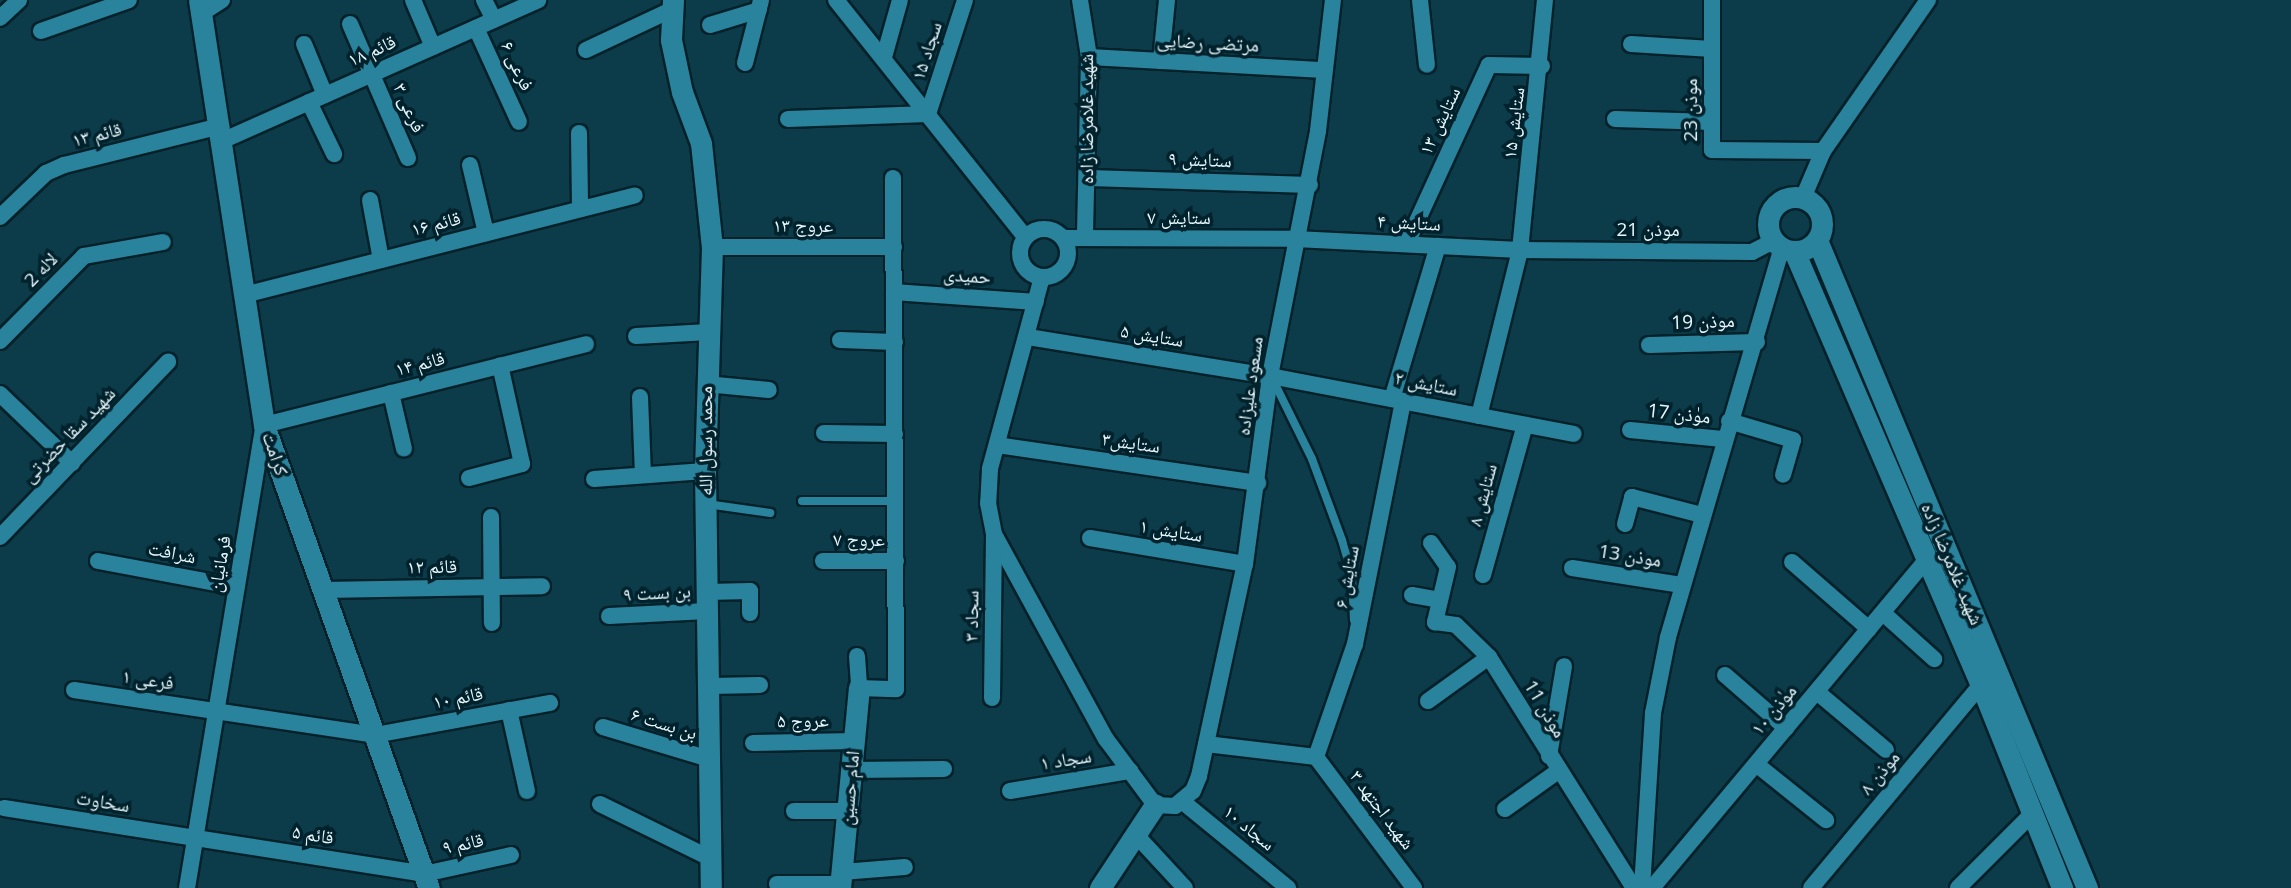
<!DOCTYPE html>
<meta charset="utf-8">
<style>
body{margin:0}
#map{position:relative;width:2291px;height:888px;overflow:hidden;background:#0c3c4a;font-family:"Open Sans","Noto Naskh Arabic",sans-serif}
div>[style]{position:absolute}
[style*='--x']{left:calc(var(--x)*1px);top:calc(var(--y)*1px);width:calc(var(--w)*1px);rotate:calc(var(--a)*1deg)}
.roads{filter:drop-shadow(2px 0 #062129) drop-shadow(-2px 0 #062129) drop-shadow(0 2px #062129) drop-shadow(0 -2px #062129)}
.service>*{height:8px;margin:-4px;padding:0 4px;transform-origin:4px;border-radius:4px;background:#29839c}
.minor>*{height:16px;margin:-8px;padding:0 8px;transform-origin:8px;border-radius:8px;background:#29839c}
.minor>.ring{margin:-8px;padding:0;box-sizing:content-box;background:none;border:16px solid #29839c;border-radius:50%}
.tertiary>*{height:21px;margin:-10.5px;padding:0 10.5px;transform-origin:10.5px;border-radius:10.5px;background:#29839c}
.tertiary>.ring{margin:-10.5px;padding:0;box-sizing:content-box;background:none;border:21px solid #29839c;border-radius:50%}
span{translate:-50% -50%;white-space:nowrap;text-align:center;line-height:1.15;-webkit-text-stroke:7px #00222c;paint-order:stroke}
.street-label{font-size:19px;color:#e8f7fd}
</style>
<div id="map">
<div class="roads">
<div class="service">
<i style="--x:1273;--y:380;--w:88;--a:63.7"></i>
<i style="--x:1312;--y:459;--w:86;--a:69.7"></i>
<i style="--x:1342;--y:540;--w:36;--a:74"></i>
<i style="--x:1352;--y:575;--w:45;--a:87.5"></i>
<i style="--x:802;--y:501;--w:93;--a:0"></i>
<i style="--x:707;--y:504;--w:64;--a:8.1"></i>
</div>
<div class="minor">
<i style="--x:413;--y:0;--w:51;--a:66.9"></i>
<i style="--x:484;--y:0;--w:22;--a:63"></i>
<i style="--x:836;--y:0;--w:303;--a:51.4"></i>
<i style="--x:1080;--y:0;--w:58;--a:81"></i>
<i style="--x:1089;--y:57;--w:181;--a:91.3"></i>
<i style="--x:1420;--y:0;--w:65;--a:83.9"></i>
<i style="--x:1712;--y:0;--w:150;--a:90"></i>
<i style="--x:1712;--y:150;--w:111;--a:0.5"></i>
<i style="--x:202;--y:13;--w:24;--a:-33"></i>
<i style="--x:0;--y:18;--w:26;--a:-43"></i>
<i style="--x:350;--y:24;--w:146;--a:66.6"></i>
<i style="--x:710;--y:25;--w:51;--a:-17"></i>
<i style="--x:476;--y:28;--w:103;--a:65.4"></i>
<i style="--x:41;--y:31;--w:93;--a:-19.4"></i>
<i style="--x:304;--y:44;--w:55;--a:67.6"></i>
<i style="--x:1631;--y:44;--w:81;--a:3.5"></i>
<i style="--x:586;--y:50;--w:96;--a:-25.2"></i>
<i style="--x:884;--y:57;--w:59;--a:-74.3"></i>
<i style="--x:1089;--y:57;--w:236;--a:3.2"></i>
<i style="--x:1161;--y:61;--w:61;--a:-84.4"></i>
<i style="--x:745;--y:63;--w:65;--a:-75.7"></i>
<i style="--x:309;--y:102;--w:58;--a:64.3"></i>
<i style="--x:788;--y:119;--w:140;--a:-2"></i>
<i style="--x:928;--y:114;--w:120;--a:-72"></i>
<i style="--x:1615;--y:119;--w:96;--a:1.8"></i>
<i style="--x:579;--y:133;--w:76;--a:89.2"></i>
<i style="--x:224;--y:140;--w:344;--a:-24"></i>
<i style="--x:470;--y:165;--w:70;--a:76.8"></i>
<i style="--x:1089;--y:178;--w:221;--a:1.8"></i>
<i style="--x:1803;--y:198;--w:51;--a:-66.9"></i>
<i style="--x:1823;--y:151;--w:184;--a:-55.2"></i>
<i style="--x:370;--y:200;--w:61;--a:79.6"></i>
<i style="--x:0;--y:217;--w:64;--a:-43.7"></i>
<i style="--x:46;--y:173;--w:20;--a:-24"></i>
<i style="--x:64;--y:165;--w:162;--a:-14"></i>
<i class="ring" style="left:1020px;top:229px;width:32px;height:32px"></i>
<i style="--x:1063;--y:238;--w:232;--a:0.2"></i>
<i style="--x:1295;--y:239;--w:225;--a:2.8"></i>
<i style="--x:1520;--y:250;--w:232;--a:0.5"></i>
<i style="--x:1752;--y:252;--w:25;--a:-27"></i>
<i style="--x:1407;--y:243;--w:196;--a:-65.3"></i>
<i style="--x:1489;--y:65;--w:53;--a:1.1"></i>
<i style="--x:712;--y:247;--w:182;--a:0"></i>
<i style="--x:1042;--y:277;--w:199;--a:105.2"></i>
<i style="--x:990;--y:469;--w:34;--a:93"></i>
<i style="--x:988;--y:503;--w:32;--a:79"></i>
<i style="--x:994;--y:534;--w:234;--a:61.4"></i>
<i style="--x:1106;--y:739;--w:82;--a:53.4"></i>
<i style="--x:1155;--y:805;--w:20;--a:3"></i>
<i style="--x:1175;--y:806;--w:23;--a:-40"></i>
<i style="--x:1193;--y:791;--w:16;--a:-68"></i>
<i style="--x:1199;--y:776;--w:217;--a:-77.8"></i>
<i style="--x:1245;--y:564;--w:190;--a:-82.4"></i>
<i style="--x:1270;--y:376;--w:250;--a:-78.9"></i>
<i style="--x:1318;--y:131;--w:132;--a:-83.5"></i>
<i style="--x:894;--y:292;--w:142;--a:4"></i>
<i style="--x:248;--y:294;--w:399;--a:-14.3"></i>
<i style="--x:636;--y:336;--w:73;--a:-3.1"></i>
<i style="--x:1028;--y:337;--w:245;--a:9.2"></i>
<i style="--x:1270;--y:376;--w:309;--a:10.8"></i>
<i style="--x:840;--y:340;--w:55;--a:2.1"></i>
<i style="--x:0;--y:341;--w:120;--a:-45.3"></i>
<i style="--x:84;--y:256;--w:80;--a:-10"></i>
<i style="--x:1649;--y:345;--w:108;--a:-1.6"></i>
<i style="--x:706;--y:384;--w:63;--a:5.4"></i>
<i style="--x:391;--y:393;--w:57;--a:76.9"></i>
<i style="--x:0;--y:394;--w:100;--a:43.8"></i>
<i style="--x:640;--y:397;--w:78;--a:87.8"></i>
<i style="--x:1392;--y:399;--w:160;--a:-73.3"></i>
<i style="--x:1479;--y:416;--w:171;--a:-76.1"></i>
<i style="--x:1520;--y:250;--w:251;--a:-84.3"></i>
<i style="--x:1729;--y:421;--w:67;--a:16.5"></i>
<i style="--x:1793;--y:440;--w:36;--a:106"></i>
<i style="--x:1630;--y:430;--w:93;--a:5.5"></i>
<i style="--x:824;--y:433;--w:71;--a:0.8"></i>
<i style="--x:997;--y:445;--w:264;--a:8.3"></i>
<i style="--x:469;--y:478;--w:55;--a:-14.8"></i>
<i style="--x:522;--y:464;--w:101;--a:-102.5"></i>
<i style="--x:594;--y:479;--w:111;--a:-4.1"></i>
<i style="--x:491;--y:517;--w:106;--a:89.5"></i>
<i style="--x:1625;--y:524;--w:28;--a:-75"></i>
<i style="--x:1632;--y:497;--w:72;--a:14.4"></i>
<i style="--x:0;--y:537;--w:243;--a:-46.2"></i>
<i style="--x:1090;--y:538;--w:157;--a:9.5"></i>
<i style="--x:1431;--y:543;--w:29;--a:55"></i>
<i style="--x:1448;--y:567;--w:57;--a:103.3"></i>
<i style="--x:1435;--y:622;--w:21;--a:8"></i>
<i style="--x:1456;--y:625;--w:46;--a:44.1"></i>
<i style="--x:1489;--y:657;--w:273;--a:57.9"></i>
<i style="--x:98;--y:561;--w:141;--a:10.6"></i>
<i style="--x:823;--y:561;--w:73;--a:0"></i>
<i style="--x:1792;--y:562;--w:102;--a:41"></i>
<i style="--x:1572;--y:568;--w:111;--a:8.8"></i>
<i style="--x:1483;--y:575;--w:156;--a:-74.4"></i>
<i style="--x:323;--y:590;--w:219;--a:-1"></i>
<i style="--x:707;--y:592;--w:43;--a:-1.3"></i>
<i style="--x:750;--y:591;--w:22;--a:90"></i>
<i style="--x:1412;--y:595;--w:28;--a:10"></i>
<i style="--x:1883;--y:613;--w:69;--a:42"></i>
<i style="--x:609;--y:616;--w:98;--a:-2.9"></i>
<i style="--x:857;--y:656;--w:32;--a:86"></i>
<i style="--x:859;--y:688;--w:37;--a:2"></i>
<i style="--x:896;--y:689;--w:511;--a:-90.34"></i>
<i style="--x:1725;--y:675;--w:81;--a:41"></i>
<i style="--x:710;--y:686;--w:50;--a:-1.1"></i>
<i style="--x:74;--y:690;--w:304;--a:8.5"></i>
<i style="--x:375;--y:735;--w:178;--a:-10.4"></i>
<i style="--x:1817;--y:692;--w:90;--a:40"></i>
<i style="--x:992;--y:698;--w:162;--a:-89.3"></i>
<i style="--x:1428;--y:701;--w:75;--a:-35.8"></i>
<i style="--x:509;--y:710;--w:83;--a:77.5"></i>
<i style="--x:603;--y:727;--w:114;--a:16.8"></i>
<i style="--x:753;--y:743;--w:101;--a:-1.1"></i>
<i style="--x:1206;--y:744;--w:111;--a:6.7"></i>
<i style="--x:1549;--y:756;--w:91;--a:-80.5"></i>
<i style="--x:1316;--y:757;--w:120;--a:-71"></i>
<i style="--x:1355;--y:644;--w:248;--a:-78.8"></i>
<i style="--x:1316;--y:757;--w:164;--a:53.2"></i>
<i style="--x:1756;--y:764;--w:90;--a:38.7"></i>
<i style="--x:851;--y:770;--w:93;--a:-0.6"></i>
<i style="--x:1010;--y:791;--w:122;--a:-9.5"></i>
<i style="--x:1183;--y:802;--w:136;--a:39.3"></i>
<i style="--x:600;--y:804;--w:125;--a:26.2"></i>
<i style="--x:4;--y:808;--w:425;--a:8.9"></i>
<i style="--x:424;--y:874;--w:89;--a:-12.3"></i>
<i style="--x:1505;--y:809;--w:65;--a:-35.6"></i>
<i style="--x:794;--y:811;--w:53;--a:0"></i>
<i style="--x:1136;--y:835;--w:72;--a:47.2"></i>
<i style="--x:842;--y:872;--w:63;--a:-4.5"></i>
<i style="--x:777;--y:884;--w:63;--a:0"></i>
<i style="--x:187;--y:888;--w:469;--a:-80.6"></i>
<i style="--x:264;--y:425;--w:332;--a:-14.1"></i>
<i style="--x:1642;--y:888;--w:175;--a:-86.4"></i>
<i style="--x:1653;--y:713;--w:77;--a:-78.8"></i>
<i style="--x:1668;--y:637;--w:405;--a:-73.7"></i>
<i style="--x:1652;--y:888;--w:429;--a:-50.1"></i>
<i style="--x:1811;--y:888;--w:265;--a:-50.1"></i>
<i style="--x:1958;--y:888;--w:105;--a:-45"></i>
</div>
<div class="tertiary">
<i style="--x:199;--y:0;--w:430;--a:81.3"></i>
<i style="--x:264;--y:425;--w:492;--a:70.4"></i>
<i style="--x:673;--y:0;--w:40;--a:92.9"></i>
<i style="--x:671;--y:40;--w:53;--a:78.1"></i>
<i style="--x:682;--y:92;--w:54;--a:69.6"></i>
<i style="--x:701;--y:143;--w:105;--a:84"></i>
<i style="--x:712;--y:247;--w:224;--a:91.8"></i>
<i style="--x:705;--y:471;--w:417;--a:89.2"></i>
<i class="ring" style="left:1768px;top:197px;width:33px;height:33px"></i>
<i style="--x:1817;--y:240;--w:702;--a:67.38"></i>
<i style="--x:1794;--y:251;--w:473;--a:66.7"></i>
<i style="--x:1981;--y:685;--w:219;--a:68.2"></i>
<i style="--x:840;--y:888;--w:201;--a:-84.6"></i>
<i style="--x:1100;--y:888;--w:100;--a:-56.5"></i>
</div>
</div>
<div class="street-label">
<span style="left:1208px;top:43px;rotate:3deg">مرتضی رضایی</span>
<span style="left:372px;top:51px;rotate:-24deg">قائم ۱۸</span>
<span style="left:927px;top:51px;rotate:-72deg">سجاد ۱۵</span>
<span style="left:517px;top:66px;rotate:65deg">فرعی ۶</span>
<span style="left:409px;top:108px;rotate:66deg">فرعی ۳</span>
<span style="left:1691px;top:110px;rotate:-90deg">موذن 23</span>
<span style="left:1087px;top:119px;rotate:-90deg">شهید غلامرضا زاده</span>
<span style="left:1440px;top:121px;rotate:-65deg">ستایش ۱۳</span>
<span style="left:1514px;top:123px;rotate:-83deg">ستایش ۱۵</span>
<span style="left:97px;top:135px;rotate:-14deg">قائم ۱۳</span>
<span style="left:1200px;top:160px;rotate:2deg">ستایش ۹</span>
<span style="left:1179px;top:218px">ستایش ۷</span>
<span style="left:1409px;top:223px;rotate:3deg">ستایش ۴</span>
<span style="left:436px;top:224px;rotate:-14deg">قائم ۱۶</span>
<span style="left:803px;top:226px">عروج ۱۳</span>
<span style="left:1648px;top:230px">موذن 21</span>
<span style="left:41px;top:270px;rotate:-46deg">لاله 2</span>
<span style="left:967px;top:276px;rotate:4deg">حمیدی</span>
<span style="left:1703px;top:322px;rotate:-2deg">موذن 19</span>
<span style="left:1152px;top:336px;rotate:9deg">ستایش ۵</span>
<span style="left:420px;top:364px;rotate:-14deg">قائم ۱۴</span>
<span style="left:1426px;top:384px;rotate:11deg">ستایش ۲</span>
<span style="left:1250px;top:386px;rotate:-82deg">مسعود علیزاده</span>
<span style="left:1679px;top:414px;rotate:6deg">موٰذن 17</span>
<span style="left:69px;top:435px;rotate:-46deg">شهید سقا حضرتی</span>
<span style="left:706px;top:441px;rotate:-90deg">محمد رسول الله</span>
<span style="left:1131px;top:443px;rotate:8deg">ستایش۳</span>
<span style="left:275px;top:454px;rotate:71deg">کرامت</span>
<span style="left:1483px;top:495px;rotate:-75deg">ستایش ۸</span>
<span style="left:1171px;top:531px;rotate:9deg">ستایش ۱</span>
<span style="left:859px;top:540px">عروج ۷</span>
<span style="left:172px;top:553px;rotate:11deg">شرافت</span>
<span style="left:1630px;top:556px;rotate:9deg">موذن 13</span>
<span style="left:220px;top:564px;rotate:-80deg">فرمانیان</span>
<span style="left:1952px;top:564px;rotate:67deg">شهید غلامرضا زاده</span>
<span style="left:432px;top:567px;rotate:-1deg">قائم ۱۲</span>
<span style="left:1347px;top:577px;rotate:-79deg">ستایش ۶</span>
<span style="left:657px;top:593px;rotate:-3deg">بن بست ۹</span>
<span style="left:972px;top:616px;rotate:-89deg">سجاد ۳</span>
<span style="left:148px;top:680px;rotate:8deg">فرعی ۱</span>
<span style="left:458px;top:698px;rotate:-11deg">قائم ۱۰</span>
<span style="left:1545px;top:709px;rotate:59deg">موذن 11</span>
<span style="left:1774px;top:710px;rotate:-50deg">موٰذن ۱۰</span>
<span style="left:803px;top:721px;rotate:-1deg">عروج ۵</span>
<span style="left:664px;top:724px;rotate:17deg">بن بست ۶</span>
<span style="left:1066px;top:760px;rotate:-9deg">سجاد ۱</span>
<span style="left:1880px;top:773px;rotate:-50deg">موذن ۸</span>
<span style="left:850px;top:788px;rotate:-85deg">امام حسین</span>
<span style="left:103px;top:802px;rotate:9deg">سخاوت</span>
<span style="left:1382px;top:810px;rotate:53deg">شهید اجتهد ۳</span>
<span style="left:1249px;top:828px;rotate:39deg">سجاد ۱۰</span>
<span style="left:313px;top:835px;rotate:9deg">قائم ۵</span>
<span style="left:463px;top:844px;rotate:-12deg">قائم ۹</span>
</div>
</div>
